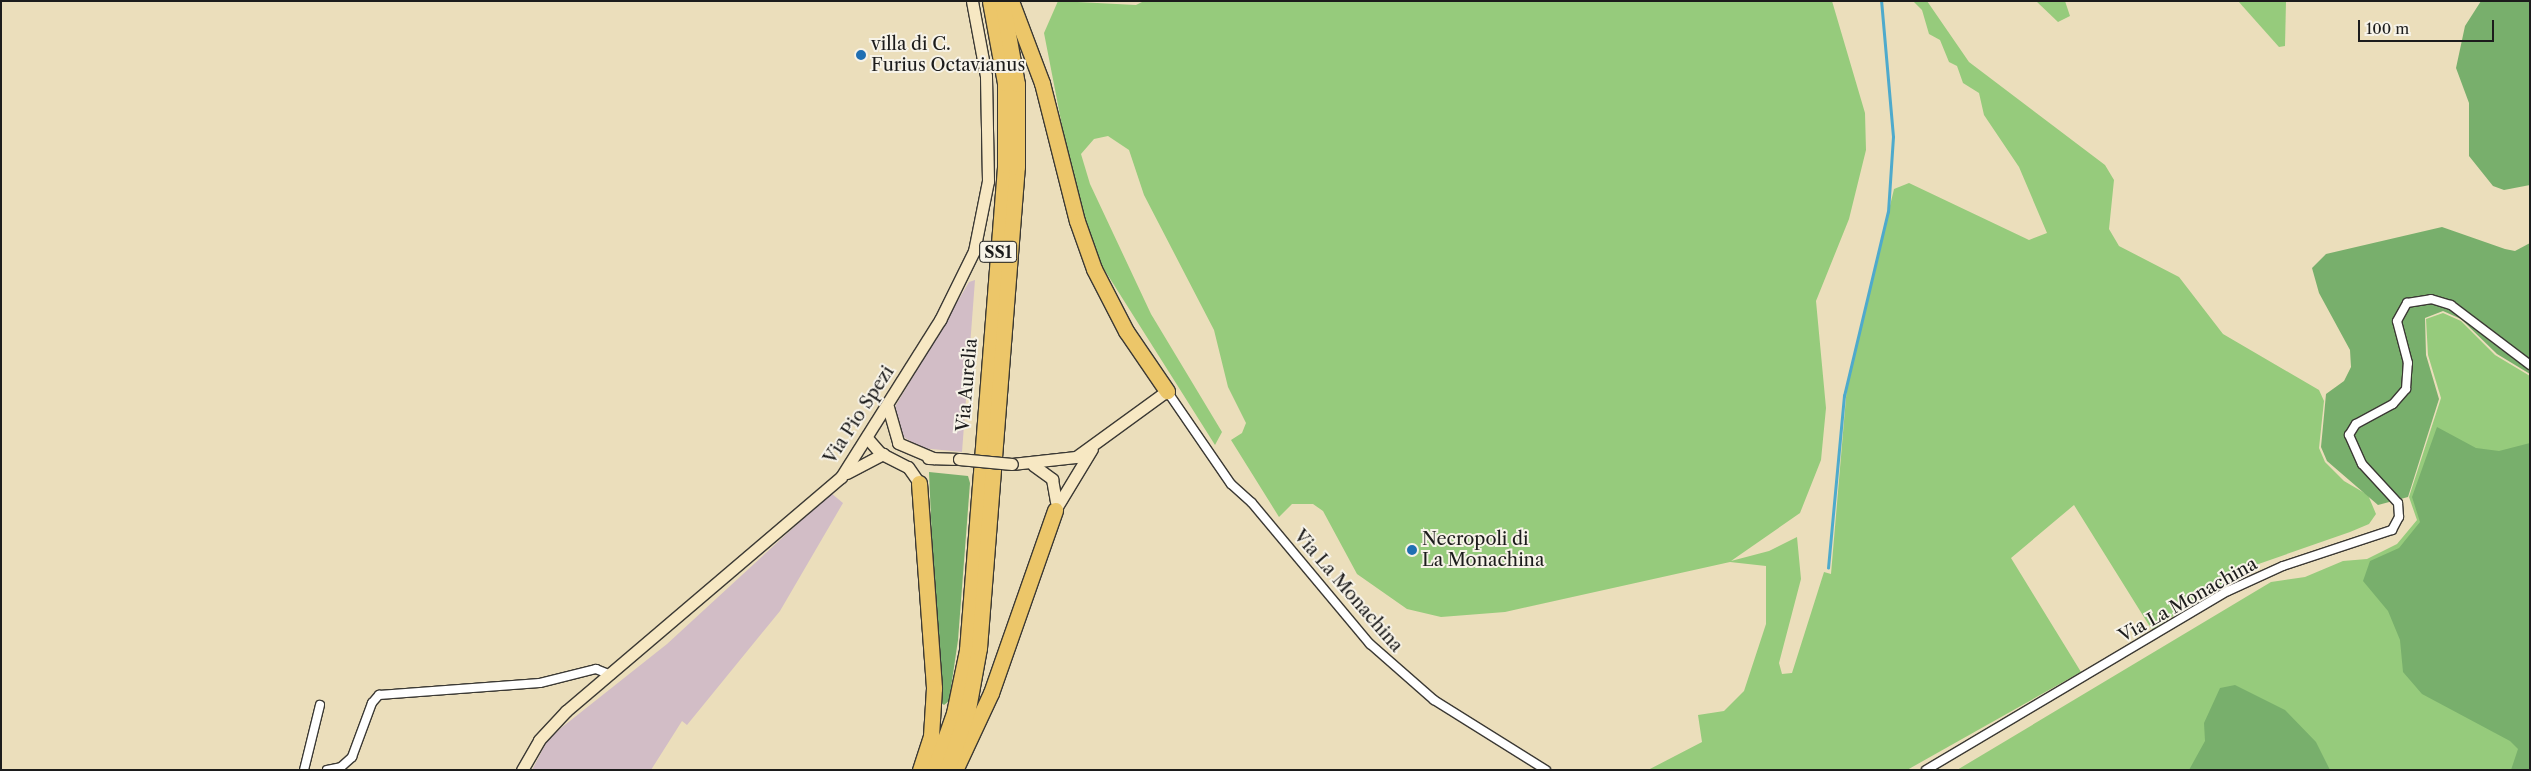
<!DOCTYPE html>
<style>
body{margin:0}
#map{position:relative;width:2531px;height:771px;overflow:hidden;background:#ebdebb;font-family:"Libre Caslon Text",serif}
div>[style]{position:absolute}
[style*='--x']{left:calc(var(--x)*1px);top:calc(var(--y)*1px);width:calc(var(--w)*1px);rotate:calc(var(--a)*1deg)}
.industrial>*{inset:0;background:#d2bdc6}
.green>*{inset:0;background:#96cb7c}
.forest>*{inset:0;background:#78af6c}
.stream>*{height:2.5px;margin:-1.25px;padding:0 1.25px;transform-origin:1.25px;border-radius:1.25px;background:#4eaacc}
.roads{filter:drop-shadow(1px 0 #3b3934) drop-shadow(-1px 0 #3b3934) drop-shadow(0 1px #3b3934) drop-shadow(0 -1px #3b3934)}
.street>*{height:8px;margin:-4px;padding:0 4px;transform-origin:4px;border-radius:4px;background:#fff}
.secondary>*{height:11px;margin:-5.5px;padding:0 5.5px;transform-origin:5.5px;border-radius:5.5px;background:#f7e8c3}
.highway>*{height:15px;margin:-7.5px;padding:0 7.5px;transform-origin:7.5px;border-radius:7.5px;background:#ecc669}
.bridges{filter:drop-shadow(1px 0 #3b3934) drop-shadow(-1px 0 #3b3934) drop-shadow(0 1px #3b3934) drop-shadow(0 -1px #3b3934)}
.secondary-bridge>*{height:11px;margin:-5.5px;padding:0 5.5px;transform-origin:5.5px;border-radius:5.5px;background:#f7e8c3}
.dots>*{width:14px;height:14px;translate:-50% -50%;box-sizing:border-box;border:2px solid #f7f3e8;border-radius:50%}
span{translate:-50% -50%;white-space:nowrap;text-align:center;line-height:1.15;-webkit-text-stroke:4px #f7f3e8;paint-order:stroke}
.shield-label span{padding:1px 4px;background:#f7f3e8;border:1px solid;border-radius:4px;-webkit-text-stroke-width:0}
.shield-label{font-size:16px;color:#1c1c1c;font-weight:700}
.poi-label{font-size:18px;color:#1c1c1c}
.left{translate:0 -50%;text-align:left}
.street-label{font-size:18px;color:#1c1c1c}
.frame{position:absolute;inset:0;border:2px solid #1c1c1c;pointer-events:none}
.scale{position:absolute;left:2358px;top:20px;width:136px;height:22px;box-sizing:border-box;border:2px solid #1c1c1c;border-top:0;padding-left:6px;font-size:15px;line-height:18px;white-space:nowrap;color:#1c1c1c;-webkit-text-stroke:4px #f7f3e8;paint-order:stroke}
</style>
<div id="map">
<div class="industrial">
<i style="clip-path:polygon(975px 280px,962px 452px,921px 448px,902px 436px,894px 413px,896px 405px,969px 282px)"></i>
<i style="clip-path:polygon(831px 493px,843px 503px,780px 611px,687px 725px,682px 721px,651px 770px,532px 770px,547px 741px,561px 728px,667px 644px)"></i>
</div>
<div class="green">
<i style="clip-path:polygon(1058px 1px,1136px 5px,1144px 1px,1832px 1px,1865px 113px,1866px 150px,1849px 219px,1816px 301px,1826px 408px,1821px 460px,1800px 513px,1731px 561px,1769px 551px,1797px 537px,1801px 579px,1779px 663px,1782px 674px,1792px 673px,1824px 572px,1831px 574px,1847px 386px,1894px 189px,1909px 183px,2029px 240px,2047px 233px,2019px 167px,1984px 115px,1979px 93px,1963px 83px,1957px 66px,1949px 62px,1940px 40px,1929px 34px,1922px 10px,1913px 1px,1927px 1px,1969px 62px,2105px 165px,2114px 180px,2109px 229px,2119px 246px,2179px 277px,2223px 334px,2319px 390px,2324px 401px,2319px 448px,2325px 462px,2344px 481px,2368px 495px,2376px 514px,2369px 524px,2350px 532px,2247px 568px,2152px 630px,2074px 505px,2011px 558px,2081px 672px,1907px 770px,1648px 770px,1702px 742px,1698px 715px,1724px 711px,1744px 691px,1766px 624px,1766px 566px,1730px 562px,1505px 612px,1441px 617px,1407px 609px,1357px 574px,1323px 511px,1313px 504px,1292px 504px,1279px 517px,1231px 440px,1242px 433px,1246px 423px,1228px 387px,1214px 330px,1144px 195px,1129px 150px,1108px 136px,1094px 139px,1081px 154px,1090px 184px,1151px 314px,1222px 432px,1215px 445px,1097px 258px,1071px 172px,1044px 33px)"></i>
<i style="clip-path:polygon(2036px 1px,2065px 1px,2070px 16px,2058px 22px)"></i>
<i style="clip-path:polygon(2238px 1px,2286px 1px,2285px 46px,2279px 47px)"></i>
<i style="clip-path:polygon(2443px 313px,2461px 321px,2495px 355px,2530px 376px,2530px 770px,1957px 770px,2271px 582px,2305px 577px,2343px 561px,2367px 559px,2397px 544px,2417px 520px,2409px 497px,2441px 398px,2428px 355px,2426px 319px)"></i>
</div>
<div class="forest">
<i style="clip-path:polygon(2481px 1px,2530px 1px,2530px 185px,2504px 190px,2493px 186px,2469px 156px,2469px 103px,2456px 68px,2465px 26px)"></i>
<i style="clip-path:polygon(2442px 227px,2505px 249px,2515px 251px,2530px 243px,2530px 374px,2497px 354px,2461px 319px,2443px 311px,2425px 318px,2426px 355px,2439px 399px,2408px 497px,2378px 505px,2327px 461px,2321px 447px,2326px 394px,2344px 381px,2351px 367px,2350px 350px,2319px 293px,2312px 268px,2326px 254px)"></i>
<i style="clip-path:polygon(2437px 427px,2476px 448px,2499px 451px,2530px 443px,2530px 770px,2511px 770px,2518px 749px,2510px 741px,2422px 694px,2403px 672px,2400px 640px,2388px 611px,2363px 581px,2370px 561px,2399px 548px,2420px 522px,2412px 497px)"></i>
<i style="clip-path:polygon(929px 472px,968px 476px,970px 483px,958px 640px,949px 701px,944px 705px,939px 701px)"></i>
<i style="clip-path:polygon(2235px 685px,2285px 710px,2316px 742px,2330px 770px,2189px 770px,2205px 741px,2204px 723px,2220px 688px)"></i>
</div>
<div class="stream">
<i style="--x:1828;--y:568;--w:173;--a:-84.7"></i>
<i style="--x:1844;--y:396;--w:189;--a:-76.6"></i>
<i style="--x:1888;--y:212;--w:75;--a:-86.2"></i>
<i style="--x:1893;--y:137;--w:137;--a:-95"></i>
</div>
<div class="roads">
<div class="street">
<i style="--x:1167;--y:391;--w:113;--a:55.5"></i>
<i style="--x:1231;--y:484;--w:28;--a:42"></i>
<i style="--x:1252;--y:503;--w:184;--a:50.1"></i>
<i style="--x:1370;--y:644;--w:85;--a:41.2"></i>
<i style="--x:1434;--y:700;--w:132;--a:32"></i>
<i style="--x:304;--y:770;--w:67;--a:-76.2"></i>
<i style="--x:327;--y:770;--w:14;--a:-12"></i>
<i style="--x:341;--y:767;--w:15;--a:-42"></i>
<i style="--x:352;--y:757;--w:58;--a:-69.7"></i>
<i style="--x:372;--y:703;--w:11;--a:-49"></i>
<i style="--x:379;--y:695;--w:161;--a:-4.3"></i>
<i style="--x:540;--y:683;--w:58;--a:-14"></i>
<i style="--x:596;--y:669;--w:16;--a:22"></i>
<i style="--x:1926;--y:770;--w:351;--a:-30.7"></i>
<i style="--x:2228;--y:591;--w:60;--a:-24.4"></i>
<i style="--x:2283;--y:566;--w:115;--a:-18.3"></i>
<i style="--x:2392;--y:530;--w:15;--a:-62"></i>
<i style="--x:2399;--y:517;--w:14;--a:-94"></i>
<i style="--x:2398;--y:503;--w:53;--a:-132.7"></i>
<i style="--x:2362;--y:464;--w:32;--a:-114"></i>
<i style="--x:2349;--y:435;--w:13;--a:-58"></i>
<i style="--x:2356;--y:424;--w:42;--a:-28.4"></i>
<i style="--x:2393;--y:404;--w:20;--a:-49"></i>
<i style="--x:2406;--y:389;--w:26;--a:-86"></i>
<i style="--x:2408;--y:363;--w:43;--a:-104.7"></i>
<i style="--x:2397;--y:321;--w:21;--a:-61"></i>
<i style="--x:2407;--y:303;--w:24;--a:-9"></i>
<i style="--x:2431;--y:299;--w:21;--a:17"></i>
<i style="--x:2451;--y:305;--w:99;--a:37.2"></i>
</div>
<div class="secondary">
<i style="--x:888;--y:407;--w:37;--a:74"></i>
<i style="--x:898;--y:443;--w:39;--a:23"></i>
<i style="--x:868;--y:439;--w:18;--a:49"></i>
<i style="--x:880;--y:453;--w:31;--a:27"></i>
<i style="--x:908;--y:467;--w:19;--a:55"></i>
<i style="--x:928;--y:458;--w:31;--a:2"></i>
<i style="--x:1012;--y:464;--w:64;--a:-6.2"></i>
<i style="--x:1076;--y:457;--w:112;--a:-36"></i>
<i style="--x:1033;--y:465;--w:24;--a:36"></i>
<i style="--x:1052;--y:479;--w:23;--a:80"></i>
<i style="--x:847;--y:473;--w:41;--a:-27.8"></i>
<i style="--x:1055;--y:510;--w:71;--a:-58.8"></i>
<i style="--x:522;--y:770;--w:34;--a:-60"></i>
<i style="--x:539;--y:740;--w:40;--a:-47"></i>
<i style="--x:566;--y:711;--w:361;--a:-40.4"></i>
<i style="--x:841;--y:477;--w:186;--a:-57.8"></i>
<i style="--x:940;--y:320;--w:77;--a:-63.8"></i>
<i style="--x:974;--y:251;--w:71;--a:-78.7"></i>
<i style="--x:988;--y:181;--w:105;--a:-91.1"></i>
<i style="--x:986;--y:76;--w:76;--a:-100.6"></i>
</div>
<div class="highway">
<i style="--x:1011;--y:1;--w:88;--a:69.3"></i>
<i style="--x:1042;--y:83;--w:142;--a:75.8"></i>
<i style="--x:1077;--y:221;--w:51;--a:70.5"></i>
<i style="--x:1094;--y:269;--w:70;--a:62.7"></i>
<i style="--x:1126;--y:331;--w:73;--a:55.7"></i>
<i style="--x:919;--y:483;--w:206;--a:85.8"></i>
<i style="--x:934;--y:688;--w:48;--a:93.6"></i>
<i style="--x:931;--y:736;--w:36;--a:108"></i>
<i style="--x:956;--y:768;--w:83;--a:-65"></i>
<i style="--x:991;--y:693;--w:194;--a:-70.7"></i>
<i style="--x:934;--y:770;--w:60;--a:-70.7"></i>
<i style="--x:954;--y:713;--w:64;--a:-78.3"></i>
<i style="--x:967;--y:650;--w:486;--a:-85.5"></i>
<i style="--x:1005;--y:165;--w:82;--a:-90"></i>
<i style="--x:1005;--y:83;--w:83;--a:-100.4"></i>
<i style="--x:947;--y:770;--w:65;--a:-71"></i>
<i style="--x:968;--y:709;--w:62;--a:-79.8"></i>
<i style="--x:979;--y:648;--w:482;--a:-85.5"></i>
<i style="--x:1017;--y:167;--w:83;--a:-90"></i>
<i style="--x:1017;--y:84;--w:84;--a:-100.2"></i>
</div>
</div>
<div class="bridges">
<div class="secondary-bridge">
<i style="--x:959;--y:459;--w:53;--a:5.4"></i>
</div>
</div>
<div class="dots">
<i style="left:861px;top:55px;background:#1f6fb2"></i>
<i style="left:1412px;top:550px;background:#1f6fb2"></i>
</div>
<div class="shield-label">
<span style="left:998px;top:252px">SS1</span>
</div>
<div class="poi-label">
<span class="left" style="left:871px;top:55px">villa di C.<br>Furius Octavianus</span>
<span class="left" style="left:1422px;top:550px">Necropoli di<br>La Monachina</span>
</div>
<div class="street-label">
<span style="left:967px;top:385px;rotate:-85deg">Via Aurelia</span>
<span style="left:859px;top:415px;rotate:-57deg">Via Pio Spezi</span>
<span style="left:1348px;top:591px;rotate:49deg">Via La Monachina</span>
<span style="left:2188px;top:600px;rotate:-29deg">Via La Monachina</span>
</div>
<div class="frame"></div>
<div class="scale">100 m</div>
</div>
